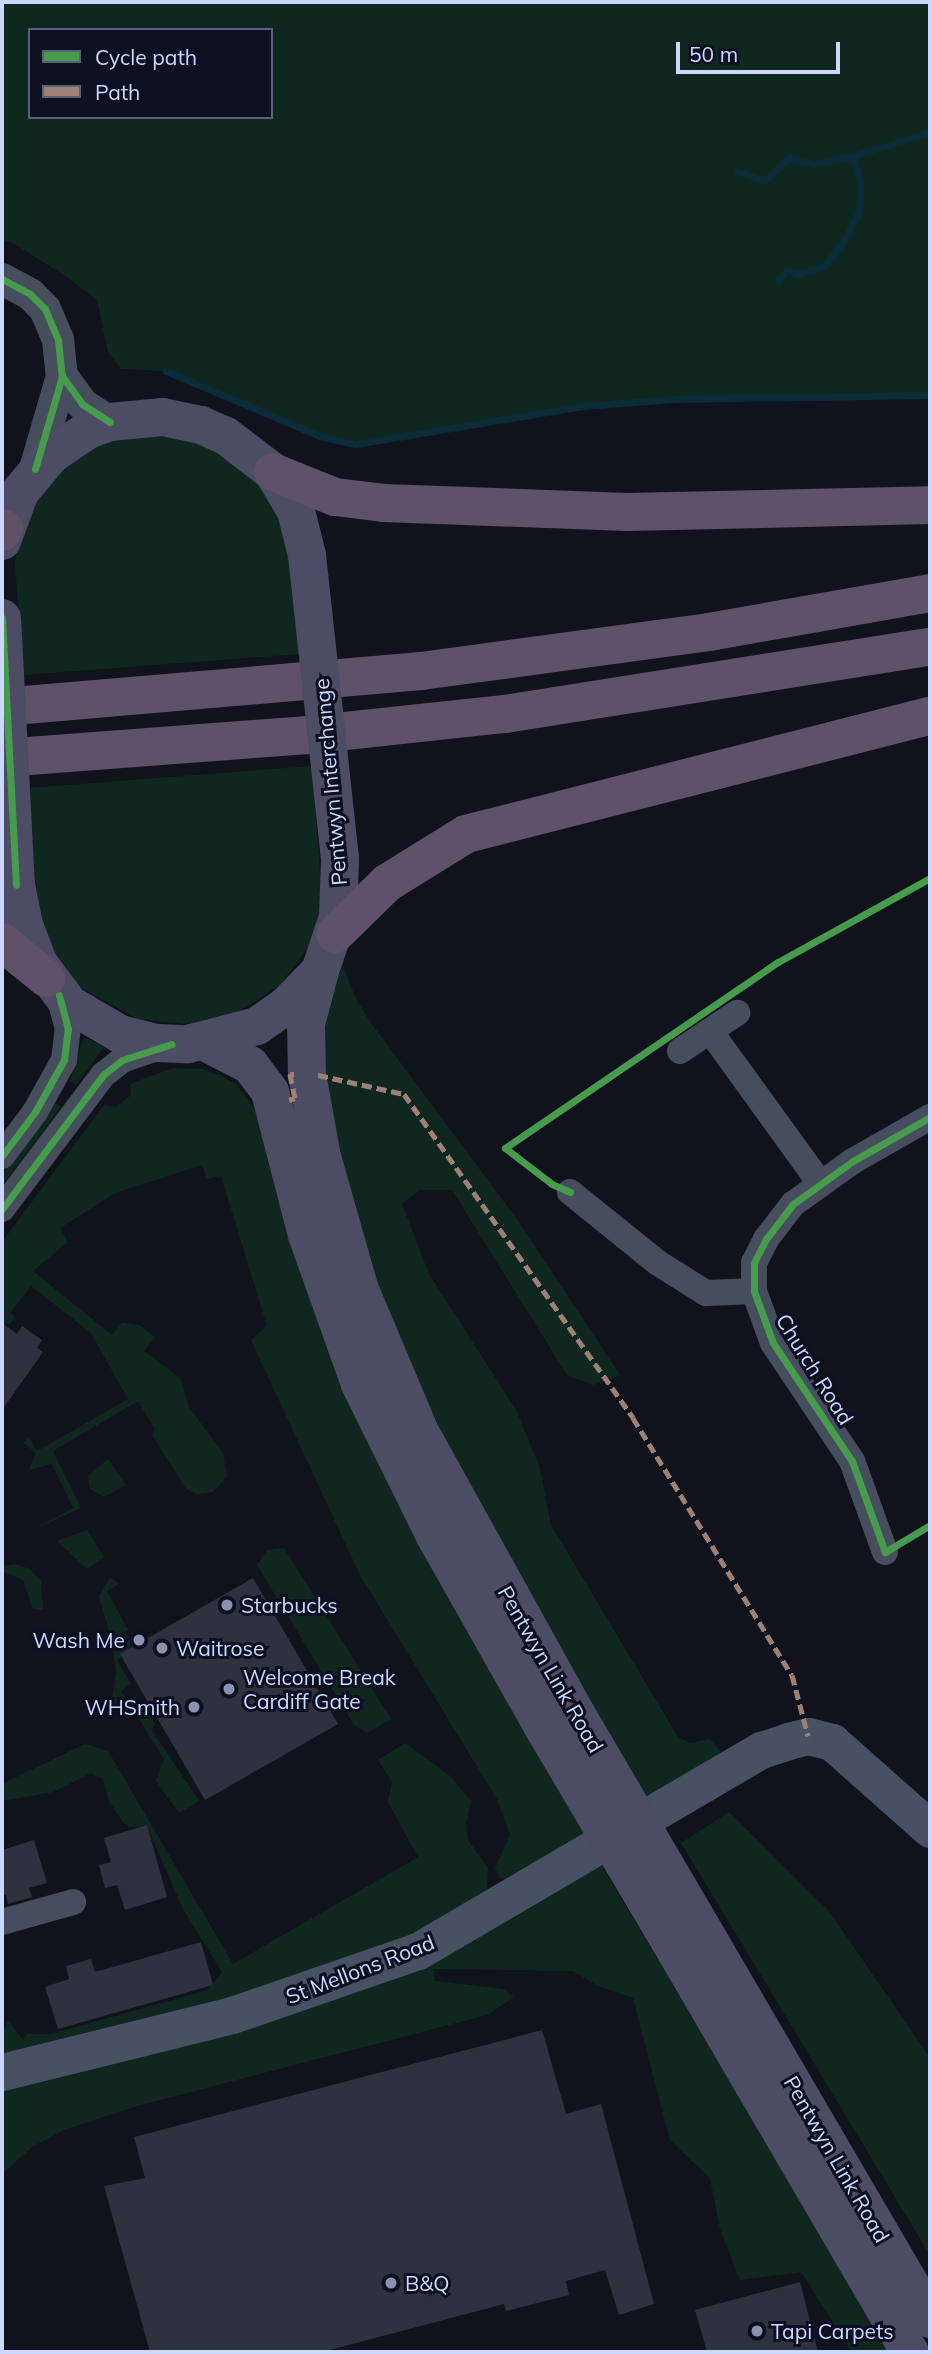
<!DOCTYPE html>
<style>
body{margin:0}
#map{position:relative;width:932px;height:2354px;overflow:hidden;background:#11131c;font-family:Mulish,sans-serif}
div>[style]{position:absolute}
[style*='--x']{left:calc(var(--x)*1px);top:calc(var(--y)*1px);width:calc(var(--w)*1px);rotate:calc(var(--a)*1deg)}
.green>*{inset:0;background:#10271f}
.stream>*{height:7px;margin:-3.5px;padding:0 3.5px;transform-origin:3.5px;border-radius:3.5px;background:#0a2c39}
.building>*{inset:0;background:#2e323e}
.minor>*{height:26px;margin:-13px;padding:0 13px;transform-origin:13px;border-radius:13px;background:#464d5d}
.tertiary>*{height:32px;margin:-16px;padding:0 16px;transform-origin:16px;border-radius:16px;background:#464d5d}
.secondary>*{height:37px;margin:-18.5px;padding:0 18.5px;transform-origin:18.5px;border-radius:18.5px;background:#485063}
.primary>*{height:38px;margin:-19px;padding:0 19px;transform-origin:19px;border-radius:19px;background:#4c4c64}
.motorway>*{height:38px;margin:-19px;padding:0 19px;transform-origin:19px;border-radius:19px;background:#60516a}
.primary-bridge>*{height:38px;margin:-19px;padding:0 19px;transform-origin:19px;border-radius:19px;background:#4c4c64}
.quiet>*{height:5px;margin-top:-2.5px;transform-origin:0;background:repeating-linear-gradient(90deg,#9e8076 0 10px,transparent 0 15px)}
.cycleway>*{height:7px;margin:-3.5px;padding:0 3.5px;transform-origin:3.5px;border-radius:3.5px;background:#469c4c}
.dots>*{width:19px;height:19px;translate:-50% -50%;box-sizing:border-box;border:4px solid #0d1020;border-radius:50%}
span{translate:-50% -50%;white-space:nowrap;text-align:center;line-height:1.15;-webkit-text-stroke:6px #0d1020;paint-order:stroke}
.street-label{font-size:21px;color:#ccd8ff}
.poi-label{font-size:21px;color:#ccd8ff}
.left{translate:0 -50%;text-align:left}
.right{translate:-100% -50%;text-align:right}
.frame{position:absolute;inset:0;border:4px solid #ccd8ff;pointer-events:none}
.legend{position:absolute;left:28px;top:28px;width:245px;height:91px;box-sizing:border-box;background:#0d1020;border:2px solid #596079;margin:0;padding:9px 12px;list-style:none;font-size:21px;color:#ccd8ff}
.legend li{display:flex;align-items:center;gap:14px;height:35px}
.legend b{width:35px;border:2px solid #596079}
.scale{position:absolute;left:676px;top:42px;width:164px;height:32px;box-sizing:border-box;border:4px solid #ccd8ff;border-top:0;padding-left:9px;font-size:21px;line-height:24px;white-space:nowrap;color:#ccd8ff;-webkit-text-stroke:5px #0d1020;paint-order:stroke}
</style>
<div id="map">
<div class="green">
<i style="clip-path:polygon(evenodd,2px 2px,930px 2px,930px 395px,674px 399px,584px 406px,356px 444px,320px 436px,166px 371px,121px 369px,108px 352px,97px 300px,67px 277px,13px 243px,2px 241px,2px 2px,30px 30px,271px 30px,271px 117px,30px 117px,30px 30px)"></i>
<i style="clip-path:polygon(138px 433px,202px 442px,247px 468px,286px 526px,299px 654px,23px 675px,15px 564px,17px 548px,44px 486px,88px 449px)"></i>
<i style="clip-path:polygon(312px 766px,323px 911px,308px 947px,280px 985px,236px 1013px,186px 1024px,137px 1019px,79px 986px,45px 940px,35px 883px,30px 788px)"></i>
<i style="clip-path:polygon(343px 966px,356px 999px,371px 1023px,516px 1218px,620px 1375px,593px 1385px,567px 1375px,452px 1190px,419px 1190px,402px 1204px,429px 1274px,516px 1410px,540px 1468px,551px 1525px,678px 1737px,690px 1743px,710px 1739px,723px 1756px,647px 1803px,486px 1526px,380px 1304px,331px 1144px,320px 1040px,330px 995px)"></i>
<i style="clip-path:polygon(84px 1037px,104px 1047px,76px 1085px,70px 1081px)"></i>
<i style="clip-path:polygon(173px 1068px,203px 1069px,223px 1077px,237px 1085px,257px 1112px,588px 1838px,509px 1881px,500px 1878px,495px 1868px,510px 1835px,497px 1799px,360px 1575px,251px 1340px,267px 1326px,221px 1176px,207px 1179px,202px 1165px,115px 1193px,60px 1228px,68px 1242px,33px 1271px,112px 1335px,122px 1323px,139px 1325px,155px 1337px,144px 1351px,180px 1378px,189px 1407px,223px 1453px,227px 1477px,213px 1492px,197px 1494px,186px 1489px,153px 1436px,155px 1429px,138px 1401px,53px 1451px,81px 1508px,36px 1528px,73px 1508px,52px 1464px,29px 1470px,36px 1453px,24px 1443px,29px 1438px,37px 1451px,128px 1399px,91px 1333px,31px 1286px,10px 1313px,15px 1318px,10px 1324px,2px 1324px,2px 1242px,104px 1105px,116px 1107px,131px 1095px,130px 1084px)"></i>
<i style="clip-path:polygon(54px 1102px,61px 1107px,2px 1186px,2px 1174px)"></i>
<i style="clip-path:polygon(108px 1459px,126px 1485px,104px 1497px,90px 1489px,88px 1476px)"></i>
<i style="clip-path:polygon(87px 1530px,104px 1557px,87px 1569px,57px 1541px)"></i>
<i style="clip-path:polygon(284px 1548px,391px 1719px,367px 1733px,354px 1725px,257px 1565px,267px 1550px)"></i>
<i style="clip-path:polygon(15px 1564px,30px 1569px,41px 1581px,43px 1610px,33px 1609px,23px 1580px,2px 1571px,2px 1566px)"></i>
<i style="clip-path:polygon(110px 1577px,119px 1584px,107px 1591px,128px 1630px,111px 1638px,99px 1596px)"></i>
<i style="clip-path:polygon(126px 1634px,136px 1645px,117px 1660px,131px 1684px,121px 1691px,134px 1713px,117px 1712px,112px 1701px,116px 1672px,112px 1642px)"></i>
<i style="clip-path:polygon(147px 1712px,155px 1724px,152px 1730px,199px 1801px,179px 1813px,156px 1781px,164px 1759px,138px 1717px)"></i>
<i style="clip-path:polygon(405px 1743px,450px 1776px,471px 1801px,466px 1823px,468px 1840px,488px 1868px,487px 1892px,400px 1945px,2px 2070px,2px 2034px,8px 2020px,23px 2040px,27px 2034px,51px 2034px,208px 1990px,222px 1972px,183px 1909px,147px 1826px,128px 1827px,122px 1821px,109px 1801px,103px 1779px,91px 1773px,53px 1792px,2px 1801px,2px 1784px,85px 1744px,108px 1751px,233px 1964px,418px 1857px,388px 1802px,392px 1782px,378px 1760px)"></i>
<i style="clip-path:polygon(729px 1812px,829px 1911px,930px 2058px,930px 2255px,681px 1843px)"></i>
<i style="clip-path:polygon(602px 1866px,891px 2352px,852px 2352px,801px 2272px,740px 2280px,720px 2229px,710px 2178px,670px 2140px,633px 1998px,598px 1986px,573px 1971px,434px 1969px,435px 1981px,504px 1989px,514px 1997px,487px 2015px,137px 2106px,64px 2130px,32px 2147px,2px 2174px,2px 2079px,521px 1899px)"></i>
</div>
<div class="stream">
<i style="--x:737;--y:171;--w:29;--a:20"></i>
<i style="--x:764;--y:181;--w:34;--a:-43"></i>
<i style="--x:789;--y:158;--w:25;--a:14"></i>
<i style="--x:813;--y:164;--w:41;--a:-11.3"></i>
<i style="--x:778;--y:281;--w:14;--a:-54"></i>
<i style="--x:786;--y:270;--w:13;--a:18"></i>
<i style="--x:798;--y:274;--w:27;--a:-17"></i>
<i style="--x:824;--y:266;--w:32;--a:-51"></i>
<i style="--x:844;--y:241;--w:34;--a:-63"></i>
<i style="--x:859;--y:211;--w:27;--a:-86"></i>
<i style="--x:861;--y:184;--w:29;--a:-106"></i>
<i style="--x:853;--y:156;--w:81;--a:-17.3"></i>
<i style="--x:166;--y:371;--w:167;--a:22.9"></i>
<i style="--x:320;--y:436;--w:37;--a:13"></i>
<i style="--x:356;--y:444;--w:231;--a:-9.5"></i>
<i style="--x:584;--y:406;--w:90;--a:-4.4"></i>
<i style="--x:674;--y:399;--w:256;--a:-0.9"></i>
</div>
<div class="building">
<i style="clip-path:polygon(2px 1323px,17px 1334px,22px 1326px,42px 1340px,37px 1348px,43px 1352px,2px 1410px)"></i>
<i style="clip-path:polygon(253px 1578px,338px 1724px,205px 1800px,120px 1654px)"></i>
<i style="clip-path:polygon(147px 1825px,167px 1897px,125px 1910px,117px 1885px,105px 1888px,99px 1865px,111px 1862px,104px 1838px)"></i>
<i style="clip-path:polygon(34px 1840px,47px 1883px,29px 1888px,32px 1897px,8px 1904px,6px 1895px,2px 1896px,2px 1850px)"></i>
<i style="clip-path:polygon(201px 1942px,213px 1985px,58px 2029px,45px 1987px,69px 1979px,66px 1966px,91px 1959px,95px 1972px)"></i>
<i style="clip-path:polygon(542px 2030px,566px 2114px,601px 2104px,654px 2304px,619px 2315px,605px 2270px,566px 2281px,569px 2295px,506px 2311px,504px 2304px,322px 2352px,150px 2352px,104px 2186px,145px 2178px,134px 2137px)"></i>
<i style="clip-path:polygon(800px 2282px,818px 2352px,707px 2352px,695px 2310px)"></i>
</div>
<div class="minor">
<i style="--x:710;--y:1031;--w:188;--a:54.1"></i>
<i style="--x:680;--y:1051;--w:69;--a:-33.7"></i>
<i style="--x:2;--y:1156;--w:55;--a:-53.1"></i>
<i style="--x:35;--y:1112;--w:60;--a:-60.9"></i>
<i style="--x:64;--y:1060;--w:31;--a:-83"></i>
<i style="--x:68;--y:1029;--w:35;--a:-105"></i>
<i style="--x:570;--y:1192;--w:113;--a:38.9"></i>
<i style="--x:658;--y:1263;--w:57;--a:32"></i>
<i style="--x:706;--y:1293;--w:48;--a:-2.4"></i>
<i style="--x:2;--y:1209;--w:168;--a:-53"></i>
<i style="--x:103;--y:1075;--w:24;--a:-38"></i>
<i style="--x:122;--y:1060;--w:43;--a:-18.9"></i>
<i style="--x:885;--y:1552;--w:97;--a:-109.9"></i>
<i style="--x:852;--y:1461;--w:142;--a:-123.8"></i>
<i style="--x:773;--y:1343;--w:55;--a:-110.1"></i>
<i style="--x:754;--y:1291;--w:28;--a:-90"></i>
<i style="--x:754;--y:1263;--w:27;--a:-63"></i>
<i style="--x:766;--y:1239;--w:44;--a:-52.4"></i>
<i style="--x:793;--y:1204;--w:74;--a:-35.6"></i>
<i style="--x:853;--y:1161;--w:89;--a:-29.7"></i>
<i style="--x:2;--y:1922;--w:74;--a:-15.7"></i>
</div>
<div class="tertiary">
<i style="--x:2;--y:279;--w:32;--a:28"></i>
<i style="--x:30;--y:294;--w:21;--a:45"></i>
<i style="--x:45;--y:309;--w:34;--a:67"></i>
<i style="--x:58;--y:340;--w:36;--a:84"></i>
<i style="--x:62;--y:376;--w:34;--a:54"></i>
<i style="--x:82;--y:404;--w:33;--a:33"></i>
<i style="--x:35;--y:469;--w:97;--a:-73.8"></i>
</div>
<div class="secondary">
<i style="--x:2;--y:2072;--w:237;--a:-13.9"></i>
<i style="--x:232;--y:2015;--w:197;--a:-19"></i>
<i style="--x:418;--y:1951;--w:398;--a:-30.4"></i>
<i style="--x:761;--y:1750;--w:28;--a:-18"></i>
<i style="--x:788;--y:1741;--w:21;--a:-14"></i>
<i style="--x:808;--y:1736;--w:25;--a:14"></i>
<i style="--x:832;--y:1742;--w:131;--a:41.6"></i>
</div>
<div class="primary">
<i style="--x:2;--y:541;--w:52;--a:-69.8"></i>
<i style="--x:20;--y:492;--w:48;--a:-50"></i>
<i style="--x:51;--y:455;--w:45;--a:-34"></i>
<i style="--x:88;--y:430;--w:23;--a:-20"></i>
<i style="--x:110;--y:422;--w:53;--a:-5.4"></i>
<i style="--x:163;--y:417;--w:39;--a:12"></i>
<i style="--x:201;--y:425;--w:27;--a:24"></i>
<i style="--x:226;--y:436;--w:59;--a:37.5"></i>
<i style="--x:273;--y:472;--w:45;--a:59.5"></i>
<i style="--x:296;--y:511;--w:45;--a:76"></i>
<i style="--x:16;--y:885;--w:41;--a:78.7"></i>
<i style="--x:24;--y:925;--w:42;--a:69"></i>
<i style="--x:39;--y:964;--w:50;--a:53.1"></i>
<i style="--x:69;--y:1004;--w:59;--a:30.5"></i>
<i style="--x:120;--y:1034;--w:36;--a:14"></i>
<i style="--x:155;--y:1043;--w:33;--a:2"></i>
<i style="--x:188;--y:1044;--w:71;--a:-14.6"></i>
<i style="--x:257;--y:1026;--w:37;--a:-35"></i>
<i style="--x:287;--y:1005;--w:47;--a:-45.9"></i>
<i style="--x:320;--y:971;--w:57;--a:-71.6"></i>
<i style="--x:338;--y:917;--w:58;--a:-88"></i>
<i style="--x:320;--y:971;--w:55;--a:104.8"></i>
<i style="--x:306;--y:1024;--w:50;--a:88.9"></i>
<i style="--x:307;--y:1074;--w:84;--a:79.8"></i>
<i style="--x:322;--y:1157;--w:138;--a:74.1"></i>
<i style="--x:360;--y:1290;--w:154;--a:67.1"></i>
<i style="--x:420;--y:1432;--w:318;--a:61"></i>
<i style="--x:205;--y:1042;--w:51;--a:27.1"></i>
<i style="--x:250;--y:1065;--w:34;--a:53"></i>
<i style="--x:270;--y:1092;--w:148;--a:75.5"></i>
<i style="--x:307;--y:1235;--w:158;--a:70.4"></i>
<i style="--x:360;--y:1384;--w:169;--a:63.7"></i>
<i style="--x:435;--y:1536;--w:219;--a:60.5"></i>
<i style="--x:713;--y:1947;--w:431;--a:59.7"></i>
<i style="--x:683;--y:1964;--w:450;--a:59.7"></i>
</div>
<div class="motorway">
<i style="--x:273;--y:472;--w:67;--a:22"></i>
<i style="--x:335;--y:497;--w:49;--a:7"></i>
<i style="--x:384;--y:503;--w:243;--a:2.1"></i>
<i style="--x:627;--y:512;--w:303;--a:-1.3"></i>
<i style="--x:2;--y:532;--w:4;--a:-56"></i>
<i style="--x:2;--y:707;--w:421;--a:-4.9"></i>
<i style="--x:421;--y:671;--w:291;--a:-7.7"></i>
<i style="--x:709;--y:632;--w:224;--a:-10"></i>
<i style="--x:2;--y:758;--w:307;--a:-4.3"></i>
<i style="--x:308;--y:735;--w:198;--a:-6.1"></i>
<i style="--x:505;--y:714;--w:430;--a:-9"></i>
<i style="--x:335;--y:934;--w:73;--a:-44.4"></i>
<i style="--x:387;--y:883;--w:93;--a:-31.8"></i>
<i style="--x:466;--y:834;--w:479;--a:-14.3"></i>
<i style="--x:2;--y:942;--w:57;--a:39.3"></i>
</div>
<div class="primary-bridge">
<i style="--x:307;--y:555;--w:306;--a:83.8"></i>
<i style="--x:2;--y:618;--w:267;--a:87"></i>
<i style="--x:574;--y:1710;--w:275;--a:59.6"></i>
<i style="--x:543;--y:1727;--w:275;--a:59.4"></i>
</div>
<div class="quiet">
<i style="--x:318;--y:1075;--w:88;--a:12.5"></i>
<i style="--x:404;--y:1094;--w:397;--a:54.7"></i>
<i style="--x:633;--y:1418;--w:302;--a:58.3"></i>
<i style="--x:792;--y:1675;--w:63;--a:75.3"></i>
<i style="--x:289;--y:1100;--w:6;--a:-18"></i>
<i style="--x:295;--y:1098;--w:25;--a:-102"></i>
<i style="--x:290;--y:1074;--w:4;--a:0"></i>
</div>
<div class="cycleway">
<i style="--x:2;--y:279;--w:32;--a:28"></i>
<i style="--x:30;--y:294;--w:21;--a:45"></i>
<i style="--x:45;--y:309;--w:34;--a:67"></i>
<i style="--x:58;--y:340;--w:36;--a:84"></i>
<i style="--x:62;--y:376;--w:34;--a:54"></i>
<i style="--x:82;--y:404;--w:33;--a:33"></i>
<i style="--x:35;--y:469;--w:97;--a:-73.8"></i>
<i style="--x:2;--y:618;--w:267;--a:87"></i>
<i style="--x:930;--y:1117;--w:89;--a:150.3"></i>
<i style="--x:853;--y:1161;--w:74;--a:144.4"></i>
<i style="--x:793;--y:1204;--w:44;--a:127.6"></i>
<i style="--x:766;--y:1239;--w:27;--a:117"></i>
<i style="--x:754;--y:1263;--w:28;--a:90"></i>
<i style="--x:754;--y:1291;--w:55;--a:69.9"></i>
<i style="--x:773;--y:1343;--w:142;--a:56.2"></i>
<i style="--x:852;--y:1461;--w:97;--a:70.1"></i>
<i style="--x:885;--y:1552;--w:52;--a:-31"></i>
<i style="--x:2;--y:1156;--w:55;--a:-53.1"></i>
<i style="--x:35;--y:1112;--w:60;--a:-60.9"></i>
<i style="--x:64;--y:1060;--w:31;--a:-83"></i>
<i style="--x:68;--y:1029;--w:35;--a:-105"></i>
<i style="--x:570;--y:1192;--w:20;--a:-156"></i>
<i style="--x:552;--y:1184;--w:59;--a:-142.5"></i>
<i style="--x:505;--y:1148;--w:330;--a:-34.3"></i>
<i style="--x:778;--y:962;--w:174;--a:-28.9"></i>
<i style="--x:2;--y:1209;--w:168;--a:-53"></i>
<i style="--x:103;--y:1075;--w:24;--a:-38"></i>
<i style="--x:122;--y:1060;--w:52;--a:-17.7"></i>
</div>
<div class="dots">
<i style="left:227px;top:1605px;background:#8b93b0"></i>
<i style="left:139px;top:1640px;background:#8b93b0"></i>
<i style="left:162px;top:1648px;background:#8b93b0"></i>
<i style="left:229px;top:1689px;background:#8b93b0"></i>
<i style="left:194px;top:1707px;background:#8b93b0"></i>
<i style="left:391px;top:2283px;background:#8b93b0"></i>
<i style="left:757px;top:2331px;background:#8b93b0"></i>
</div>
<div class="street-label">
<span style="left:330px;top:782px;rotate:-95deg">Pentwyn Interchange</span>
<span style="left:815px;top:1369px;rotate:58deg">Church Road</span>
<span style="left:551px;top:1669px;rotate:60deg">Pentwyn Link Road</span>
<span style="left:360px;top:1969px;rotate:-21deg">St Mellons Road</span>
<span style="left:837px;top:2159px;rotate:60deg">Pentwyn Link Road</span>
</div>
<div class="poi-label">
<span class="left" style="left:241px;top:1605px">Starbucks</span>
<span class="right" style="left:125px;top:1640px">Wash Me</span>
<span class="left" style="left:176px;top:1648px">Waitrose</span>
<span class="left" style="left:243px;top:1689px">Welcome Break<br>Cardiff Gate</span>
<span class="right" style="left:180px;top:1707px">WHSmith</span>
<span class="left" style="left:405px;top:2283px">B&amp;Q</span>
<span class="left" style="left:771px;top:2331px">Tapi Carpets</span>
</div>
<div class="frame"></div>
<ul class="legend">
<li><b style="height:9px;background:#469c4c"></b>Cycle path</li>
<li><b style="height:9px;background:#9e8076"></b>Path</li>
</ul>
<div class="scale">50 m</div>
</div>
